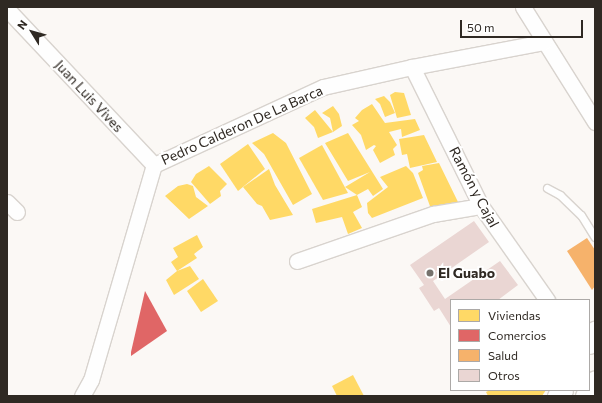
<!DOCTYPE html>
<meta charset="utf-8">
<style>
body{margin:0}
#map{position:relative;width:602px;height:403px;overflow:hidden;background:#fbf8f5;font-family:Commissioner,sans-serif}
div>[style]{position:absolute}
[style*='--x']{left:calc(var(--x)*1px);top:calc(var(--y)*1px);width:calc(var(--w)*1px);rotate:calc(var(--a)*1deg)}
.homes>*{inset:0;background:#ffd966}
.shops>*{inset:0;background:#e06666}
.health>*{inset:0;background:#f6b26b}
.building>*{inset:0;background:#ead6d3}
.roads{filter:drop-shadow(1px 0 #d8d3ce) drop-shadow(-1px 0 #d8d3ce) drop-shadow(0 1px #d8d3ce) drop-shadow(0 -1px #d8d3ce)}
.lane>*{height:7px;margin:-3.5px;padding:0 3.5px;transform-origin:3.5px;border-radius:3.5px;background:#fefefe}
.street>*{height:15px;margin:-7.5px;padding:0 7.5px;transform-origin:7.5px;border-radius:7.5px;background:#fefefe}
.secondary>*{height:21px;margin:-10.5px;padding:0 10.5px;transform-origin:10.5px;border-radius:10.5px;background:#fefefe}
.dots>*{width:11px;height:11px;translate:-50% -50%;box-sizing:border-box;border:2px solid #fff;border-radius:50%}
span{translate:-50% -50%;white-space:nowrap;text-align:center;line-height:1.15;-webkit-text-stroke:4px #fff;paint-order:stroke}
.street-label{font-size:14px;color:#2f2923}
.poi-label{font-size:14px;color:#2f2923;font-weight:700}
.left{translate:0 -50%;text-align:left}
.frame{position:absolute;inset:0;border:8px solid #2f2923;pointer-events:none}
.legend{position:absolute;left:450px;top:299px;width:140px;height:92px;box-sizing:border-box;background:#fff;border:1px solid #aca9a7;margin:0;padding:5px 7px;list-style:none;font-size:12px;color:#2f2923}
.legend li{display:flex;align-items:center;gap:8px;height:20px}
.legend b{width:20px;border:1px solid #aca9a7}
.north{position:absolute;left:12px;top:12px;width:40px;height:40px;-webkit-text-stroke:3px #fff;paint-order:stroke;rotate:307deg;font-size:11px;font-weight:700;line-height:16px;text-align:center;color:#2f2923}
.north::after{content:'';display:block;margin:auto;width:14px;height:18px;background:#2f2923;clip-path:polygon(50% 0,100% 100%,50% 72%,0 100%)}
.scale{position:absolute;left:460px;top:20px;width:123px;height:18px;box-sizing:border-box;border:2px solid #2f2923;border-top:0;padding-left:5px;font-size:12px;line-height:14px;white-space:nowrap;color:#2f2923;-webkit-text-stroke:3px #fff;paint-order:stroke}
</style>
<div id="map">
<div class="homes">
<i style="clip-path:polygon(395px 92px,404px 93px,411px 115px,397px 118px,390px 95px)"></i>
<i style="clip-path:polygon(384px 96px,390px 102px,395px 113px,385px 117px,380px 104px,375px 99px)"></i>
<i style="clip-path:polygon(372px 104px,385px 123px,415px 119px,420px 130px,402px 137px,401px 129px,389px 132px,397px 145px,393px 149px,395px 155px,380px 163px,373px 150px,376px 146px,374px 145px,366px 150px,361px 135px,352px 125px,359px 121px,355px 118px,362px 110px)"></i>
<i style="clip-path:polygon(333px 106px,339px 114px,342px 126px,333px 132px,318px 138px,314px 127px,305px 118px,315px 110px,333px 132px,330px 118px,322px 113px)"></i>
<i style="clip-path:polygon(273px 133px,286px 143px,312px 194px,293px 205px,264px 154px,252px 143px)"></i>
<i style="clip-path:polygon(348px 133px,383px 189px,373px 196px,368px 189px,357px 195px,345px 187px,370px 172px,348px 181px,325px 143px)"></i>
<i style="clip-path:polygon(424px 135px,437px 162px,410px 168px,407px 154px,402px 155px,399px 139px)"></i>
<i style="clip-path:polygon(248px 144px,265px 169px,238px 191px,220px 164px)"></i>
<i style="clip-path:polygon(322px 145px,348px 193px,323px 200px,299px 158px)"></i>
<i style="clip-path:polygon(439px 163px,459px 204px,431px 209px,418px 173px,423px 170px,422px 166px)"></i>
<i style="clip-path:polygon(209px 166px,227px 184px,220px 191px,221px 196px,210px 204px,191px 182px,196px 174px)"></i>
<i style="clip-path:polygon(406px 166px,413px 173px,423px 198px,372px 218px,368px 213px,367px 203px,388px 187px,380px 177px)"></i>
<i style="clip-path:polygon(269px 169px,275px 185px,293px 215px,270px 220px,262px 206px,257px 204px,243px 187px)"></i>
<i style="clip-path:polygon(187px 184px,193px 186px,196px 197px,208px 206px,189px 219px,165px 196px,178px 186px)"></i>
<i style="clip-path:polygon(357px 195px,362px 207px,353px 212px,362px 228px,348px 234px,342px 217px,316px 223px,312px 209px)"></i>
<i style="clip-path:polygon(197px 235px,203px 247px,194px 254px,197px 258px,177px 271px,190px 266px,199px 279px,174px 295px,166px 280px,177px 271px,171px 262px,178px 257px,173px 248px)"></i>
<i style="clip-path:polygon(203px 279px,218px 301px,201px 312px,187px 291px)"></i>
<i style="clip-path:polygon(353px 375px,364px 396px,337px 396px,332px 386px)"></i>
<i style="clip-path:polygon(490px 390px,546px 390px,542px 396px,488px 396px,486px 392px)"></i>
</div>
<div class="shops">
<i style="clip-path:polygon(145px 291px,167px 331px,131px 356px,131px 352px)"></i>
</div>
<div class="health">
<i style="clip-path:polygon(587px 238px,595px 250px,595px 286px,592px 290px,567px 251px)"></i>
</div>
<div class="building">
<i style="clip-path:polygon(474px 221px,489px 242px,433px 281px,445px 299px,500px 261px,518px 285px,498px 300px,451px 300px,451px 327px,439px 308px,434px 311px,419px 288px,424px 285px,410px 265px)"></i>
</div>
<div class="roads">
<div class="lane">
<i style="--x:547;--y:188;--w:15;--a:28"></i>
<i style="--x:560;--y:195;--w:29;--a:44"></i>
<i style="--x:581;--y:215;--w:26;--a:58"></i>
</div>
<div class="street">
<i style="--x:523;--y:7;--w:136;--a:57.9"></i>
<i style="--x:7;--y:9;--w:214;--a:46.7"></i>
<i style="--x:412;--y:67;--w:155;--a:63.6"></i>
<i style="--x:481;--y:206;--w:115;--a:54.9"></i>
<i style="--x:7;--y:202;--w:14;--a:45"></i>
<i style="--x:297;--y:261;--w:144;--a:-19.1"></i>
<i style="--x:433;--y:214;--w:49;--a:-9.5"></i>
<i style="--x:82;--y:396;--w:18;--a:-61"></i>
<i style="--x:91;--y:380;--w:224;--a:-73.7"></i>
<i style="--x:154;--y:165;--w:186;--a:-24.8"></i>
<i style="--x:323;--y:87;--w:91;--a:-12.7"></i>
<i style="--x:412;--y:67;--w:134;--a:-10.7"></i>
</div>
<div class="secondary">
<i style="--x:589;--y:343;--w:13;--a:-61"></i>
<i style="--x:558;--y:396;--w:7;--a:-56"></i>
<i style="--x:586;--y:396;--w:17;--a:-59"></i>
</div>
</div>
<div class="dots">
<i style="left:430px;top:273px;background:#76716c"></i>
</div>
<div class="street-label">
<span style="left:89px;top:96px;rotate:47deg">Juan Luis Vives</span>
<span style="left:242px;top:125px;rotate:-24deg">Pedro Calderon De La Barca</span>
<span style="left:474px;top:187px;rotate:62deg">Ramón y Cajal</span>
</div>
<div class="poi-label">
<span class="left" style="left:438px;top:273px">El Guabo</span>
</div>
<div class="frame"></div>
<ul class="legend">
<li><b style="height:11px;background:#ffd966"></b>Viviendas</li>
<li><b style="height:11px;background:#e06666"></b>Comercios</li>
<li><b style="height:11px;background:#f6b26b"></b>Salud</li>
<li><b style="height:11px;background:#ead6d3"></b>Otros</li>
</ul>
<div class="north">N</div>
<div class="scale">50 m</div>
</div>
